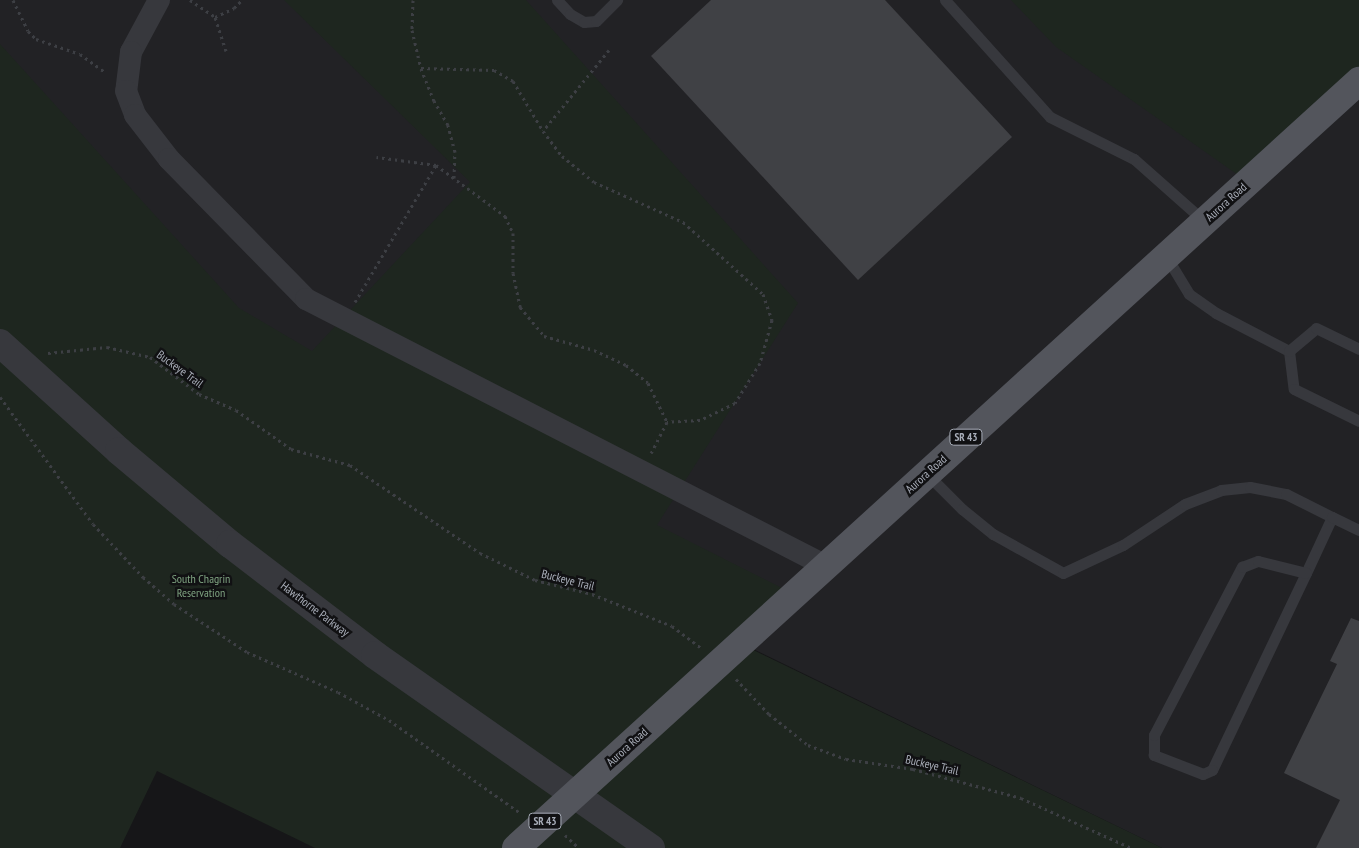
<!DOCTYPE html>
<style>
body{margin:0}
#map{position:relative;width:1359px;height:848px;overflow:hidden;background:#161618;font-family:"PT Sans Narrow",sans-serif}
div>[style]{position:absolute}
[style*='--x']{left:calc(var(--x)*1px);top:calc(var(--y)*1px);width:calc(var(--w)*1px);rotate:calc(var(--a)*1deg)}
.built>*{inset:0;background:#222225}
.green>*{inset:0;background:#1e261f}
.building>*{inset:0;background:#404145}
.path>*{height:3px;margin-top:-1.5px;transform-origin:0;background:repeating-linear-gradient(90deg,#3d3f44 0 2.5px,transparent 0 6.5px)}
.service>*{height:11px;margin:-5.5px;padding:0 5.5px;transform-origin:5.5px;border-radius:5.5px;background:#37383d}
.minor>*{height:22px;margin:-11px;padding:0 11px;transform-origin:11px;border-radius:11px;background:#37383d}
.tertiary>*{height:28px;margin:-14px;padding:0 14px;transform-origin:14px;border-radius:14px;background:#37383d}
.primary>*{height:28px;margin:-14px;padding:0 14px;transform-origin:14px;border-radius:14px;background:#53555c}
span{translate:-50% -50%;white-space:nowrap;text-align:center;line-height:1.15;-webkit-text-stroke:5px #111113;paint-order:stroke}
.shield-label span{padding:1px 4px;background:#111113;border:1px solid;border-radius:4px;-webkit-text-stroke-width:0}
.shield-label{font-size:11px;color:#a8adb8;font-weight:700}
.street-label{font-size:12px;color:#a8adb8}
.park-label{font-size:12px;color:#7fa381}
</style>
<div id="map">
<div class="built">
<i style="clip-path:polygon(0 0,1359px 0,1359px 848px,1162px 848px,238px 398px,0 136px)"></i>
</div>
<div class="green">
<i style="clip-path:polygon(284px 0,526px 0,798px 303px,657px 525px,794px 594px,741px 644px,1162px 848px,315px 848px,157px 771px,120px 848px,0 848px,0 44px,239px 308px,312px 351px,470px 182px)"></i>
<i style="clip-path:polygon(1011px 0,1359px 0,1359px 81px,1248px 182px,1056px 47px)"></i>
</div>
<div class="building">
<i style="clip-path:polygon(711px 0,885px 0,1012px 137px,858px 280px,651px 56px)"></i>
<i style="clip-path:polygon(1351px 618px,1359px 621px,1359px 848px,1316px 848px,1340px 800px,1284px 773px,1337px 664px,1330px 661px)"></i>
</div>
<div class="path">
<i style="--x:13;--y:0;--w:34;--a:64"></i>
<i style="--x:28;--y:31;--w:11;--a:45"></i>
<i style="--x:36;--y:39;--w:46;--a:18.8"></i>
<i style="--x:80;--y:54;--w:32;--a:36"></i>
<i style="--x:190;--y:0;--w:30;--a:34"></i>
<i style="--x:413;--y:0;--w:30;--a:92"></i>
<i style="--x:412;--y:30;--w:39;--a:77"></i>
<i style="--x:609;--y:50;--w:104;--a:129.2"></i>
<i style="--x:543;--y:131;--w:31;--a:53"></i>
<i style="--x:562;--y:156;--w:41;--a:39.1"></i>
<i style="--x:594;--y:182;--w:98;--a:24.2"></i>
<i style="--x:683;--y:222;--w:108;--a:42"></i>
<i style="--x:763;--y:294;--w:28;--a:71"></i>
<i style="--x:772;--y:320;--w:45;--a:105.6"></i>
<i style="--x:760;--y:363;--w:47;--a:122"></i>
<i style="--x:735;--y:403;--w:39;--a:154"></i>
<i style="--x:700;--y:420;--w:33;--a:177"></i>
<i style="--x:226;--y:51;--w:36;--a:-108"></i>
<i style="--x:215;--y:17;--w:21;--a:-25"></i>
<i style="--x:234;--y:8;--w:11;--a:-45"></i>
<i style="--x:436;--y:165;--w:86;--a:36.5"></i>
<i style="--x:505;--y:216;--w:19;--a:65"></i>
<i style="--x:513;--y:233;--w:40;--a:90"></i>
<i style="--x:513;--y:273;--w:35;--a:78"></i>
<i style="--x:520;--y:307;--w:38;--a:50"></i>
<i style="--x:544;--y:336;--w:52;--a:15.6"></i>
<i style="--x:594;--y:350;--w:35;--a:25"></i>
<i style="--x:626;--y:365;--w:28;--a:39"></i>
<i style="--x:648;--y:383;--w:43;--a:64"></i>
<i style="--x:667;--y:422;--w:35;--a:117"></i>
<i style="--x:454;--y:178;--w:26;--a:-88"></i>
<i style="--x:455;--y:152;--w:28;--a:-105"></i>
<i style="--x:448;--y:125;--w:28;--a:-120"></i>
<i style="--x:434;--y:101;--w:35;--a:-112"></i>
<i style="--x:421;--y:68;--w:73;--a:1.6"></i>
<i style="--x:494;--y:70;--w:22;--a:30"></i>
<i style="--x:513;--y:81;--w:58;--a:59"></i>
<i style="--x:355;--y:302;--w:159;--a:-59.4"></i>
<i style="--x:436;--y:165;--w:60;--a:-172.3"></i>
<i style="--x:48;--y:353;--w:59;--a:-5.8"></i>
<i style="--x:107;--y:347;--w:44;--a:13.1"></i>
<i style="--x:150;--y:357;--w:61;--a:37.1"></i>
<i style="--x:199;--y:394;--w:40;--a:23.4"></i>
<i style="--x:236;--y:410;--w:67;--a:35.3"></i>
<i style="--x:291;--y:449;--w:61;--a:15.2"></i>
<i style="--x:350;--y:465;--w:157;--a:34.1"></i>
<i style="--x:480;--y:553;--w:61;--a:26.1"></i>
<i style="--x:535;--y:580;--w:59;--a:13.8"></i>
<i style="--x:592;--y:594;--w:86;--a:21.8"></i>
<i style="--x:672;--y:626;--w:36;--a:37"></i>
<i style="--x:0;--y:397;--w:157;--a:53.8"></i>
<i style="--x:93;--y:524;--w:73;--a:46.7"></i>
<i style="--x:143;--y:577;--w:41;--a:41.1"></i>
<i style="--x:174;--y:604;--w:87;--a:33.3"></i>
<i style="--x:247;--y:652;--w:99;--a:23.7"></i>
<i style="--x:338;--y:692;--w:58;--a:28.8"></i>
<i style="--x:389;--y:720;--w:159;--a:35.3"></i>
<i style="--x:736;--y:679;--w:48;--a:46.7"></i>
<i style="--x:769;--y:714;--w:50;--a:38.5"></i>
<i style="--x:808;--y:745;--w:40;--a:20.2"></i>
<i style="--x:846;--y:759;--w:68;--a:8.5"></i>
<i style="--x:913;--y:769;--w:112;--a:15"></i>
<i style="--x:1021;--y:798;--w:121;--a:24.4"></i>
<i style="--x:565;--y:835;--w:19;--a:43"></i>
</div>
<div class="service">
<i style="--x:557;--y:0;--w:19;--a:47"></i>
<i style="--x:570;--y:14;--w:16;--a:30"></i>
<i style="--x:584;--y:22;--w:12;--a:-5"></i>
<i style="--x:596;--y:21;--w:30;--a:-45"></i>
<i style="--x:945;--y:0;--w:157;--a:48.1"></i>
<i style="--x:1050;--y:117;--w:94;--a:26.6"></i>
<i style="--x:1134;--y:159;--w:94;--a:41.5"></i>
<i style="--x:1166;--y:256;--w:44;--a:58.8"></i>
<i style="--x:1189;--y:294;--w:33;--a:35"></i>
<i style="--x:1216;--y:313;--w:82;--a:27.5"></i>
<i style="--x:1289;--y:351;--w:38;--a:83"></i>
<i style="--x:1294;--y:389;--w:72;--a:26.2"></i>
<i style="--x:1289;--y:351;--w:35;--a:-40"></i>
<i style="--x:1316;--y:328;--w:48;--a:26"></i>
<i style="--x:926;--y:473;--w:51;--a:45"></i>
<i style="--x:962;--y:509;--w:40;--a:39"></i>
<i style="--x:993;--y:534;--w:80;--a:29.1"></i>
<i style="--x:1063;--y:573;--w:66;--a:-25"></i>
<i style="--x:1123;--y:545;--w:74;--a:-33.5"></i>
<i style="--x:1185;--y:504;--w:39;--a:-21"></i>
<i style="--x:1221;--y:490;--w:29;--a:-6"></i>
<i style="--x:1250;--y:487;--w:37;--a:11"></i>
<i style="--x:1286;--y:494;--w:51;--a:26.6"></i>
<i style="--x:1332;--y:517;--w:62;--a:114.9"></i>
<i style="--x:1306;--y:573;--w:218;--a:115.5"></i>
<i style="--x:1212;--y:770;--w:10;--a:156"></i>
<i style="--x:1203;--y:774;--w:53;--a:-158.8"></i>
<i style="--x:1154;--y:755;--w:20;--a:-90"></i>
<i style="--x:1154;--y:735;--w:190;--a:-62.4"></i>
<i style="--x:1242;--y:567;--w:17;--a:-21"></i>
<i style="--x:1258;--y:561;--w:49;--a:14"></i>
<i style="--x:1332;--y:517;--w:30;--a:26"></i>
</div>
<div class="minor">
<i style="--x:159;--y:0;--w:59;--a:118.3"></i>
<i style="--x:131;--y:52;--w:39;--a:97"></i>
<i style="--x:126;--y:91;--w:26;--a:69"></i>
<i style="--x:135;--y:115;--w:56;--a:52.3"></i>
<i style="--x:169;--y:159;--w:196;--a:45.6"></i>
<i style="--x:306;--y:299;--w:582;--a:27.18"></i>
</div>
<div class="tertiary">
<i style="--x:0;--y:343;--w:161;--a:42.2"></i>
<i style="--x:119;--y:451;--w:145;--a:40"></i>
<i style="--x:230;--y:544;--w:183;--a:37.4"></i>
<i style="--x:375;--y:655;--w:337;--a:35"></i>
</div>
<div class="primary">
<i style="--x:516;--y:848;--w:1140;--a:-42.3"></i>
</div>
<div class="shield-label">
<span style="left:966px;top:437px">SR 43</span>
<span style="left:545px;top:821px">SR 43</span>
</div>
<div class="street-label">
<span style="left:1226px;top:202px;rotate:-42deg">Aurora Road</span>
<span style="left:180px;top:369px;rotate:36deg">Buckeye Trail</span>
<span style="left:926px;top:474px;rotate:-42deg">Aurora Road</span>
<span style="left:568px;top:580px;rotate:14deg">Buckeye Trail</span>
<span style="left:315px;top:609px;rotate:37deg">Hawthorne Parkway</span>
<span style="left:627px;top:747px;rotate:-42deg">Aurora Road</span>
<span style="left:932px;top:765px;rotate:13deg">Buckeye Trail</span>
</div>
<div class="park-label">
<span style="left:201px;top:586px">South Chagrin<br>Reservation</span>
</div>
</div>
